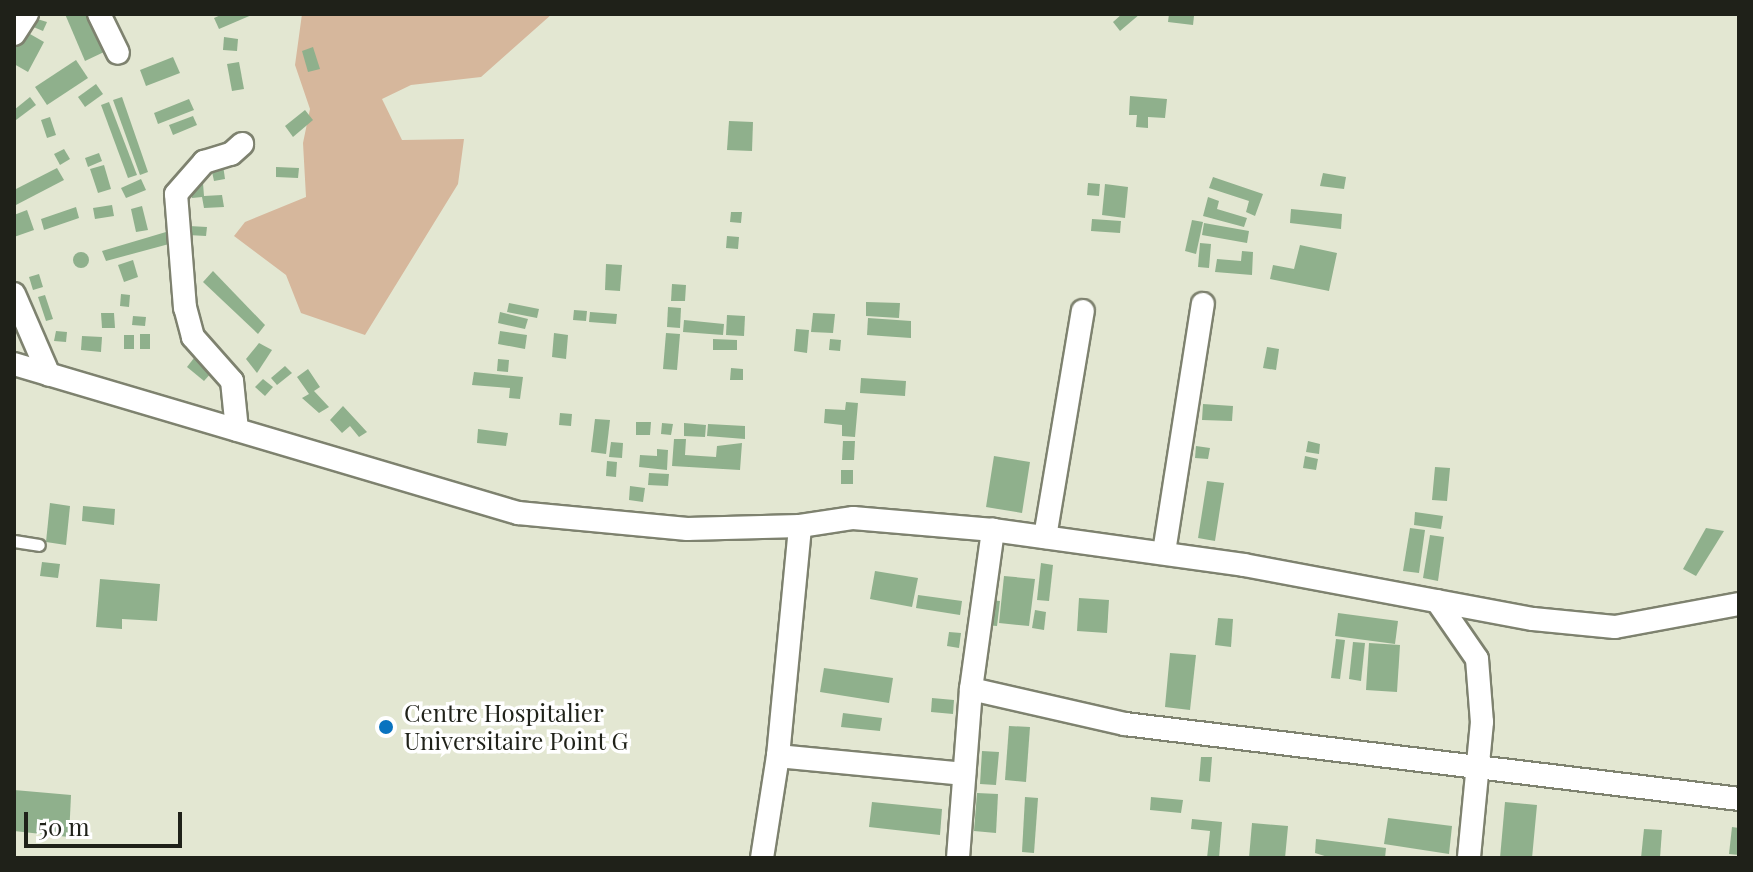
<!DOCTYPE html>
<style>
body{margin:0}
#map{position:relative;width:1753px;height:872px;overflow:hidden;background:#e3e7d2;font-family:"Playfair Display",serif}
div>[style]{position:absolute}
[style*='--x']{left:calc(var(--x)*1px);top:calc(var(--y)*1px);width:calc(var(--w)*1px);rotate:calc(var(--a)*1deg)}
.green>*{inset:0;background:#d6b79c}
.building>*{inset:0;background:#8fb08c}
.round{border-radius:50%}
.roads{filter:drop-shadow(2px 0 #7e826f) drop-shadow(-2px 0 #7e826f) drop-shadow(0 2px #7e826f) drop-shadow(0 -2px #7e826f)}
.service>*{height:11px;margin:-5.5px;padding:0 5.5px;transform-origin:5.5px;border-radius:5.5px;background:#fff}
.minor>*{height:22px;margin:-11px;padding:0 11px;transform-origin:11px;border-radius:11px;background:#fff}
.dots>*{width:22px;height:22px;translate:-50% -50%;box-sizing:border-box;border:4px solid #fff;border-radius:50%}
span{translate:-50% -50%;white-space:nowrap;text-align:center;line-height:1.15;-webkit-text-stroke:7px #fff;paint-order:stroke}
.poi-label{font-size:24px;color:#1f2119}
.left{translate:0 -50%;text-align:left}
.frame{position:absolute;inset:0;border:16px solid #1f2119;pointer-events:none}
.scale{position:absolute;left:24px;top:812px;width:158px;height:36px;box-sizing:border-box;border:4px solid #1f2119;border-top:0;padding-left:10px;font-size:24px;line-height:28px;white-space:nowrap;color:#1f2119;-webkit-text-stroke:6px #fff;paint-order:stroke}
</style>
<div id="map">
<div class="green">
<i style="clip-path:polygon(302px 14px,552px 14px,481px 77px,411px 85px,382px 99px,402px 140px,464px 139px,458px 184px,365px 335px,301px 313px,286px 275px,234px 236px,245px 222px,306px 197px,303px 143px,310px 109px,295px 65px)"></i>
</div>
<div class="building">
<i style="clip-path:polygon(65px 14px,87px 14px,104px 52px,85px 61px)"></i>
<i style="clip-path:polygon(223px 14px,254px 14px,219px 29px,214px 18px)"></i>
<i style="clip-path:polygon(1122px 14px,1140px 14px,1120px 31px,1113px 22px)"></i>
<i style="clip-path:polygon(1169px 14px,1194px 16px,1193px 25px,1168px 22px)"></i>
<i style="clip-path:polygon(34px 18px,47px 22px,43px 31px,31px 26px)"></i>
<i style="clip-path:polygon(23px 30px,44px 42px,28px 72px,14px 64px,14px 47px)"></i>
<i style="clip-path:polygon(224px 37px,238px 39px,237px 51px,223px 50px)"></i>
<i style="clip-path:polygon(313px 47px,320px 69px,308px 72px,302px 51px)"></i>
<i style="clip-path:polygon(173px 57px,180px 73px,146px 86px,140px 70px)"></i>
<i style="clip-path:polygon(76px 60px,88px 78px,47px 105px,35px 87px)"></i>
<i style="clip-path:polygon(239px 62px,244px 89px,232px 91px,227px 64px)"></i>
<i style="clip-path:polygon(96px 84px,103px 94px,85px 107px,78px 97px)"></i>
<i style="clip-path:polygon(1130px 96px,1167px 99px,1165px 118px,1148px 117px,1148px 128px,1136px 127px,1137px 115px,1129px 115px)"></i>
<i style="clip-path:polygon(30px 97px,36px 105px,16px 120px,14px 110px)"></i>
<i style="clip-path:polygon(122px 97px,148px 172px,140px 175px,113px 100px)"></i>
<i style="clip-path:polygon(189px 99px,194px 110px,158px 124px,154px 113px)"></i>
<i style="clip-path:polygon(109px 102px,137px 175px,128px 178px,101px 105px)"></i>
<i style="clip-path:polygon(305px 110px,313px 120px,293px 137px,285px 126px)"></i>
<i style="clip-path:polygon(193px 116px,197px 125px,173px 135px,169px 125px)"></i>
<i style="clip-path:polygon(50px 117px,56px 135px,47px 138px,41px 120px)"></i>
<i style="clip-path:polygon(729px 121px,753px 122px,752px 151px,727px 150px)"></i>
<i style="clip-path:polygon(64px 149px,70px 159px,60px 165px,54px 154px)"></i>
<i style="clip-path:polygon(99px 153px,102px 161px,88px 167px,85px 158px)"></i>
<i style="clip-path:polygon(104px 165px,111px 189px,98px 193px,90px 169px)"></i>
<i style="clip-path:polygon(223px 165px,225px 179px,214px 181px,211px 167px)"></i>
<i style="clip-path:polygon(276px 167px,299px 168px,298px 178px,276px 177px)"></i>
<i style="clip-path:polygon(57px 168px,64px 180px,14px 206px,14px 190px)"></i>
<i style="clip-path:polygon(1323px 173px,1346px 177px,1344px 189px,1320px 186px)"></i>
<i style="clip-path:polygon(1213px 177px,1263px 194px,1255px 216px,1246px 212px,1249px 201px,1209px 188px)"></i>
<i style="clip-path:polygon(141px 179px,146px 190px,126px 198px,121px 188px)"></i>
<i style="clip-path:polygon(203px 183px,204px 196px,222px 195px,224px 207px,204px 208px,202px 197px,192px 198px,191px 184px)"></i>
<i style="clip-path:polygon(1088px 183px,1100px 184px,1099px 196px,1087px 195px)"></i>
<i style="clip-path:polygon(1105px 184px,1128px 187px,1125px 218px,1102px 215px)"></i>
<i style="clip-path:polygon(1208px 197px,1219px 201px,1217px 209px,1247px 218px,1244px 227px,1203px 216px)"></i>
<i style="clip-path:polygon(112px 205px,114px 216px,95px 219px,93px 208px)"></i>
<i style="clip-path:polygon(142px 206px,148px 230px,136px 232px,131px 209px)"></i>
<i style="clip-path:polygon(76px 207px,79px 218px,44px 230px,41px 219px)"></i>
<i style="clip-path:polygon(1291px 209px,1342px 214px,1341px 229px,1290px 223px)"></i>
<i style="clip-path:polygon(27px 210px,34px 230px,14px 237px,14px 215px)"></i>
<i style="clip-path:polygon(731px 212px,742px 212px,741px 223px,730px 222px)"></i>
<i style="clip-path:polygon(1092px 219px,1121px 221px,1120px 233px,1091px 231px)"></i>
<i style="clip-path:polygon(1192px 220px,1203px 222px,1196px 254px,1185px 251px)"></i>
<i style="clip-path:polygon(1204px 223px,1249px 231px,1247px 243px,1202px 235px)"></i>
<i style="clip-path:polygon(189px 226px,207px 227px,206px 236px,188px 235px)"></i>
<i style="clip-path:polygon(166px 232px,169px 244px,106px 261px,102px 251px)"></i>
<i style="clip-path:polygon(727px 236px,739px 237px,738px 249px,726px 248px)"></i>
<i style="clip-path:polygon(1200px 243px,1211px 244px,1209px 268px,1198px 267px)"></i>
<i style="clip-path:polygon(1300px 245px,1337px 253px,1329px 291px,1270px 279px,1273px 265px,1294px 269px)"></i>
<i style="clip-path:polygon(1242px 251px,1253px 252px,1252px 275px,1215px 272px,1217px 259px,1241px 261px)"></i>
<i class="round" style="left:73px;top:252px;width:16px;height:16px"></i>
<i style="clip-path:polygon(133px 260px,138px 277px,124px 282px,118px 265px)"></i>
<i style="clip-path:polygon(606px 264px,622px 265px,620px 291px,605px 290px)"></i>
<i style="clip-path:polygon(213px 271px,265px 325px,258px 334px,203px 282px)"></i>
<i style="clip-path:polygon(39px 274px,43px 287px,33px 290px,29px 277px)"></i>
<i style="clip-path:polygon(672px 284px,686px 285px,685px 301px,671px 301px)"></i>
<i style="clip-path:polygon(121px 294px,130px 295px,129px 307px,120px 306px)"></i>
<i style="clip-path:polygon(45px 295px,53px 319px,46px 321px,38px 297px)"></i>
<i style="clip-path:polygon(866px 302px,900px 303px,899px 318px,866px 316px)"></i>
<i style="clip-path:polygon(509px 303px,539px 309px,537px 318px,507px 312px)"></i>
<i style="clip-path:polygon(668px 307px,681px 308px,680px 328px,667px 327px)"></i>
<i style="clip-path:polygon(574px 310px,587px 311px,586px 321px,573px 320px)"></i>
<i style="clip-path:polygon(500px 312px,528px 319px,525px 329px,498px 323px)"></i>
<i style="clip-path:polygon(590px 312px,617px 314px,616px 324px,589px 322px)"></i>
<i style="clip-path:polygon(101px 313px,114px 313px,115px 328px,102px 328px)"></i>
<i style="clip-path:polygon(813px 313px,835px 314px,833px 333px,811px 332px)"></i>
<i style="clip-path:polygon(727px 315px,745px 316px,744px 336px,726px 335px)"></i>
<i style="clip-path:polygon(133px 316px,146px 317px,145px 326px,132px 325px)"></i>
<i style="clip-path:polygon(868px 318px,911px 321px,911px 338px,867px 335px)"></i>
<i style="clip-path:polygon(684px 320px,724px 324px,723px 335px,683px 332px)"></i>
<i style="clip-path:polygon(796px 329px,809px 330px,807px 353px,794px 351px)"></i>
<i style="clip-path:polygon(56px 331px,67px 332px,66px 342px,54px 341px)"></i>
<i style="clip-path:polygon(500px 331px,527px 335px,525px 349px,498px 344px)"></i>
<i style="clip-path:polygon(554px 333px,568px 335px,566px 359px,552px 357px)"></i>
<i style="clip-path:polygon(666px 333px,680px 334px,677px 370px,663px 369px)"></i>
<i style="clip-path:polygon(140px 334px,150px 334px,150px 349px,140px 349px)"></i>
<i style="clip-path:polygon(124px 335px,134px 335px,134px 349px,124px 349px)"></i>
<i style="clip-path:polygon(82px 336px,102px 337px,101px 352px,81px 350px)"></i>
<i style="clip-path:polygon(713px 339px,737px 340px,737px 350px,713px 350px)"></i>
<i style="clip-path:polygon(830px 339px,841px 340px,840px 351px,829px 350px)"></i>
<i style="clip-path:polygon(259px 343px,272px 350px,257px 373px,246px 359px)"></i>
<i style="clip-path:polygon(1267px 347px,1279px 349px,1276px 370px,1263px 368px)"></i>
<i style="clip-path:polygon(194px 358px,212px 372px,204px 381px,187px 367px)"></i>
<i style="clip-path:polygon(498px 359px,509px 360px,508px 372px,497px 371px)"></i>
<i style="clip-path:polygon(285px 366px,292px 373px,277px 385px,271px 378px)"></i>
<i style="clip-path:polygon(731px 368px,743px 369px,743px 380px,730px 380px)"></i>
<i style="clip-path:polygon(308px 369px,320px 387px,314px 391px,329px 407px,319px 413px,302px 398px,309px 394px,297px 377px)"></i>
<i style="clip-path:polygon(474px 372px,523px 377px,520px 399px,509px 398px,510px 388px,472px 385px)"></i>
<i style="clip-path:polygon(861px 378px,906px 381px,905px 396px,860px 393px)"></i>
<i style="clip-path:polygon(263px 379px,273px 387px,265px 396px,255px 387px)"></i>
<i style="clip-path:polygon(846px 402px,858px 403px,855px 437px,842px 436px,842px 425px,824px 423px,825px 409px,845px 410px)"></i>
<i style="clip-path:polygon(1203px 404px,1233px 406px,1232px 421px,1202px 420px)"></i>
<i style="clip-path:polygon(343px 406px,367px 432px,359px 437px,350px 426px,342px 433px,330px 420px)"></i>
<i style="clip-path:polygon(560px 413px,572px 414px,571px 426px,559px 425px)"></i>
<i style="clip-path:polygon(595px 419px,610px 420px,606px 454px,591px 452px)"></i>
<i style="clip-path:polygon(636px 422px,651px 422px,650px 435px,636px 435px)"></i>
<i style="clip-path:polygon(662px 423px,673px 424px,671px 435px,661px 434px)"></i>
<i style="clip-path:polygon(684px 423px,706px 425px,705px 437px,684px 436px)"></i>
<i style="clip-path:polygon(708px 424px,745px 426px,745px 439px,707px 436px)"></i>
<i style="clip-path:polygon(478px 429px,508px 433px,506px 446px,477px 443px)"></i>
<i style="clip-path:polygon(674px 439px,686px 439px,685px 455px,716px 457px,717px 446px,742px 443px,740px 470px,672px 466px)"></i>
<i style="clip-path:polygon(843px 441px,855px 441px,854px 460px,842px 460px)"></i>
<i style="clip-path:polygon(1308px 441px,1320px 444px,1319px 454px,1306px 452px)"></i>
<i style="clip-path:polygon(611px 442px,623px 443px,622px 458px,609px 457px)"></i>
<i style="clip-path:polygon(1196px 446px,1210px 448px,1208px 459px,1195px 458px)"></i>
<i style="clip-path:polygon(657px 449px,668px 450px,667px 470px,639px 467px,640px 455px,657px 456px)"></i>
<i style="clip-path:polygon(994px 456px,1030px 462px,1022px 513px,986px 507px)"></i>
<i style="clip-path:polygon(1305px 456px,1318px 459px,1316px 470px,1303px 468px)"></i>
<i style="clip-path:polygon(607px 461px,617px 462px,616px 477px,606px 476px)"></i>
<i style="clip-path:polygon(1435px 467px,1450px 468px,1447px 501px,1432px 500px)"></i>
<i style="clip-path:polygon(841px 470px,853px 470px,853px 484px,841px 484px)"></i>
<i style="clip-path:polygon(649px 473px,669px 474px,668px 486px,648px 485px)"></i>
<i style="clip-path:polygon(1207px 481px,1224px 483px,1215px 541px,1198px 538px)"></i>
<i style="clip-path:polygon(630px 486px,645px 488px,643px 502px,629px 500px)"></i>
<i style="clip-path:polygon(50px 503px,70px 506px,66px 545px,46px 542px)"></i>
<i style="clip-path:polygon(83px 506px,115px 509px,114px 525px,82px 521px)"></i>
<i style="clip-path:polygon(1415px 512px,1443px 516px,1441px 529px,1414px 525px)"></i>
<i style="clip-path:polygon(1410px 528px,1425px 530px,1419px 573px,1403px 571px)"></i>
<i style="clip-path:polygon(1706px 528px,1724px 531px,1696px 576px,1683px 569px)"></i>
<i style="clip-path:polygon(1430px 535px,1444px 537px,1438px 581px,1423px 578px)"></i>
<i style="clip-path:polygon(42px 562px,60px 564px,58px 578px,40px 576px)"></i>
<i style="clip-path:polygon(1041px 563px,1053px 565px,1049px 601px,1037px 600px)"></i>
<i style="clip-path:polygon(875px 571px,918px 578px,912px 607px,870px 599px)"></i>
<i style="clip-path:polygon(1004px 576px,1035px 579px,1029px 626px,999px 623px)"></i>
<i style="clip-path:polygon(100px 579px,160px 584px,157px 621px,122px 619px,122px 629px,96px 627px)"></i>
<i style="clip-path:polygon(918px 595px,962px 601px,960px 615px,916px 608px)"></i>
<i style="clip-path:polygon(1079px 598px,1109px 600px,1107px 633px,1077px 631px)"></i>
<i style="clip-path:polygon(987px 600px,1000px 601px,997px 626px,984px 625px)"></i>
<i style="clip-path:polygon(1035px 610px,1046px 612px,1044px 630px,1032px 628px)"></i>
<i style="clip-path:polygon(1338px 613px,1398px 621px,1395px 644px,1335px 636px)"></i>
<i style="clip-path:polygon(1218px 618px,1233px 619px,1231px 647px,1215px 645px)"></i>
<i style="clip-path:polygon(949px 632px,961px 633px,959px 648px,947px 646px)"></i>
<i style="clip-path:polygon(1336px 639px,1345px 640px,1340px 679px,1331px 678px)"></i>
<i style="clip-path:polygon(1353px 642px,1365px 643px,1361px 681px,1349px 679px)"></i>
<i style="clip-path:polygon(1369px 643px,1400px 645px,1397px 692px,1366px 690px)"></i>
<i style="clip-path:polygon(1170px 653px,1196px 655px,1190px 710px,1165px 707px)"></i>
<i style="clip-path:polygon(824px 668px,893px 678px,889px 703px,820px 692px)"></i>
<i style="clip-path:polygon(932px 698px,954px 700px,953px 714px,931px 712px)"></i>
<i style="clip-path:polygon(843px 713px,882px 718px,880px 731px,841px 727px)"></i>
<i style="clip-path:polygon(1009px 726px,1030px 727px,1026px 782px,1005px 780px)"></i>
<i style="clip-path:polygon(982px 751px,999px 752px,996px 785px,980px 784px)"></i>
<i style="clip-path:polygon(1201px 757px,1212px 757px,1210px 782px,1199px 781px)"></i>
<i style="clip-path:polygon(14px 790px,71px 795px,69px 837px,14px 831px)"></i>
<i style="clip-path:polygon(977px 793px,998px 794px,996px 833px,974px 831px)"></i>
<i style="clip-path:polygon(1025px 797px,1038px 798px,1034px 853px,1022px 852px)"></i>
<i style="clip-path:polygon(1151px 797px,1183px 800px,1181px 813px,1150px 810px)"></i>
<i style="clip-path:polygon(872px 802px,942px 809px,940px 835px,869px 827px)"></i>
<i style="clip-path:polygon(1505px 802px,1537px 805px,1532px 858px,1500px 858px)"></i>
<i style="clip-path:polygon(1388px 818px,1452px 826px,1449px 854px,1384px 844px)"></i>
<i style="clip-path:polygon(1192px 819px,1222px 822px,1219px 858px,1207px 858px,1210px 831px,1191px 829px)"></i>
<i style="clip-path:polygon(1252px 823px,1288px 826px,1285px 858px,1249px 858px)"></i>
<i style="clip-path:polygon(1732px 827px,1739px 828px,1739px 855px,1729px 854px)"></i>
<i style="clip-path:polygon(1644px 829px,1662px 830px,1660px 858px,1641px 858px)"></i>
<i style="clip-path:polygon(1316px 839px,1386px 848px,1385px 858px,1331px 858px,1315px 853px)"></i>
</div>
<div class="roads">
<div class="service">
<i style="--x:14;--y:541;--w:25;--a:9"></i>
</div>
<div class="minor">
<i style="--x:99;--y:14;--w:43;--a:64"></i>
<i style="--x:14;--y:34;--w:24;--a:-57"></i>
<i style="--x:14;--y:294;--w:88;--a:66.6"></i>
<i style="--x:14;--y:364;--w:526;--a:16.47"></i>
<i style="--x:518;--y:513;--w:170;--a:5.4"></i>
<i style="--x:687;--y:529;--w:113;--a:-1.5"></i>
<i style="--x:800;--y:526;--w:54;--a:-8.6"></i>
<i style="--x:853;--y:518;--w:141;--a:4.9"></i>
<i style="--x:993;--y:530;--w:253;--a:7.9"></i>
<i style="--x:1244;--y:565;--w:294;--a:10.6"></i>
<i style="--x:1533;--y:619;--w:82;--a:5.6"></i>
<i style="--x:1615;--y:627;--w:126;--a:-10.5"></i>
<i style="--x:237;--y:430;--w:49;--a:-95.8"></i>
<i style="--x:232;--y:381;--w:59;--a:-131.6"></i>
<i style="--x:193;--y:337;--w:30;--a:-105"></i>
<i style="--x:185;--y:308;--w:114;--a:-94.5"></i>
<i style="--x:176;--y:194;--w:43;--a:-48.8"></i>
<i style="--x:204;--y:162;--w:28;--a:-17"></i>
<i style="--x:231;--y:154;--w:15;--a:-42"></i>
<i style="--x:1045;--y:537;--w:229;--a:-80.5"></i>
<i style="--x:1164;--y:552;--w:251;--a:-81.1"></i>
<i style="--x:1437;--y:601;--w:70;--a:55.4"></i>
<i style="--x:1477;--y:659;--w:63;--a:85.5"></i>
<i style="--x:1482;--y:722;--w:137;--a:95.5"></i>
<i style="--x:971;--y:689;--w:158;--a:12.8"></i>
<i style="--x:1125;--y:724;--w:619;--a:6.96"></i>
<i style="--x:778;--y:756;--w:187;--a:5.5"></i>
<i style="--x:762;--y:858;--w:103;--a:-81.1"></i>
<i style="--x:778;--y:756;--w:231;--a:-84.5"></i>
<i style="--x:958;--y:858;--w:169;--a:-85.6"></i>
<i style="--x:971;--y:689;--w:161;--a:-82.1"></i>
</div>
</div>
<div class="dots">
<i style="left:386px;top:727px;background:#0973bf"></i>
</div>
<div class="poi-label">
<span class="left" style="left:404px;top:727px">Centre Hospitalier<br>Universitaire Point G</span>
</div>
<div class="frame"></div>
<div class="scale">50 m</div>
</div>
